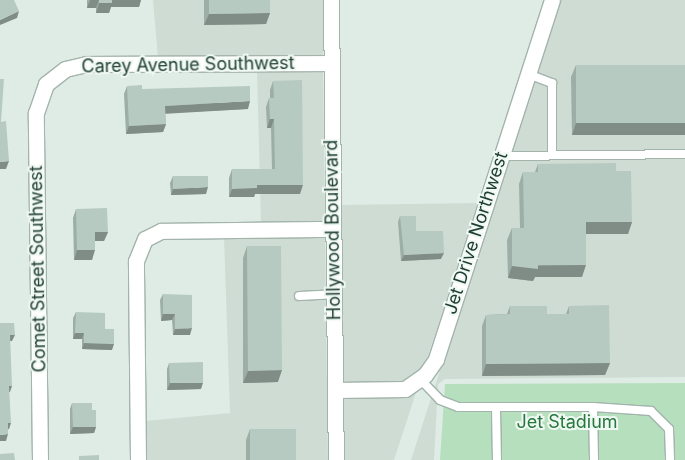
<!DOCTYPE html>
<style>
body{margin:0}
#map{position:relative;width:685px;height:460px;overflow:hidden;background:#dfece5;font-family:Inter,sans-serif}
div>[style]{position:absolute}
[style*='--x']{left:calc(var(--x)*1px);top:calc(var(--y)*1px);width:calc(var(--w)*1px);rotate:calc(var(--a)*1deg)}
.built>*{inset:0;background:#cedcd4}
.green>*{inset:0;background:#b6dfbd}
.roads{filter:drop-shadow(1px 0 #a2b4ac) drop-shadow(-1px 0 #a2b4ac) drop-shadow(0 1px #a2b4ac) drop-shadow(0 -1px #a2b4ac)}
.lane>*{height:8px;margin:-4px;padding:0 4px;transform-origin:4px;border-radius:4px;background:#fff}
.street>*{height:15px;margin:-7.5px;padding:0 7.5px;transform-origin:7.5px;border-radius:7.5px;background:#fff}
.secondary>*{height:15px;margin:-7.5px;padding:0 7.5px;transform-origin:7.5px;border-radius:7.5px;background:#fff}
.wall>*{inset:0;background:#9daea6}
.shaded-wall>*{inset:0;background:#808d87}
.building>*{inset:0;background:#b7cac1}
span{translate:-50% -50%;white-space:nowrap;text-align:center;line-height:1.15;-webkit-text-stroke:4px #f0f8f3;paint-order:stroke}
.street-label{font-size:18px;color:#1f3e32}
.park-label{font-size:18px;color:#25783c}
</style>
<div id="map">
<div class="built">
<i style="clip-path:polygon(153px 0,323px 0,323px 56px,158px 58px)"></i>
<i style="clip-path:polygon(560px 0,685px 0,685px 377px,445px 379px,438px 384px,434px 460px,411px 460px)"></i>
<i style="clip-path:polygon(257px 70px,323px 70px,325px 222px,261px 223px)"></i>
<i style="clip-path:polygon(478px 203px,394px 460px,344px 460px,341px 205px)"></i>
<i style="clip-path:polygon(325px 236px,328px 460px,146px 460px,145px 421px,230px 413px,224px 237px)"></i>
</div>
<div class="green">
<i style="clip-path:polygon(685px 383px,685px 460px,440px 460px,445px 384px)"></i>
</div>
<div class="roads">
<div class="lane">
<i style="--x:528;--y:74;--w:26;--a:21"></i>
<i style="--x:552;--y:83;--w:72;--a:90"></i>
<i style="--x:502;--y:156;--w:183;--a:-0.6"></i>
<i style="--x:299;--y:296;--w:35;--a:-3"></i>
<i style="--x:420;--y:379;--w:29;--a:46"></i>
<i style="--x:440;--y:400;--w:19;--a:21"></i>
<i style="--x:458;--y:407;--w:135;--a:0"></i>
<i style="--x:593;--y:407;--w:53;--a:88.9"></i>
<i style="--x:593;--y:407;--w:58;--a:3.9"></i>
<i style="--x:651;--y:411;--w:25;--a:45"></i>
<i style="--x:669;--y:429;--w:31;--a:88"></i>
<i style="--x:496;--y:409;--w:51;--a:88.9"></i>
</div>
<div class="street">
<i style="--x:335;--y:390;--w:70;--a:-0.8"></i>
<i style="--x:405;--y:389;--w:24;--a:-35"></i>
<i style="--x:425;--y:375;--w:19;--a:-55"></i>
<i style="--x:436;--y:359;--w:377;--a:-72.1"></i>
<i style="--x:40;--y:460;--w:347;--a:-90.7"></i>
<i style="--x:36;--y:113;--w:31;--a:-71"></i>
<i style="--x:46;--y:84;--w:24;--a:-38"></i>
<i style="--x:65;--y:69;--w:22;--a:-13"></i>
<i style="--x:86;--y:64;--w:245;--a:-0.2"></i>
<i style="--x:138;--y:460;--w:199;--a:-90.6"></i>
<i style="--x:136;--y:261;--w:24;--a:-68"></i>
<i style="--x:145;--y:239;--w:18;--a:-27"></i>
<i style="--x:161;--y:231;--w:172;--a:-0.7"></i>
</div>
<div class="secondary">
<i style="--x:331;--y:0;--w:460;--a:89.4"></i>
</div>
</div>
<div class="wall">
<i style="clip-path:polygon(87px 0,141px 0,139px 7px,111px 7px,109px 13px,96px 13px,96px 8px,87px 8px)"></i>
<i style="clip-path:polygon(204px 0,270px 0,270px 13px,266px 24px,204px 25px)"></i>
<i style="clip-path:polygon(576px 65px,685px 65px,685px 135px,572px 135px,571px 77px)"></i>
<i style="clip-path:polygon(273px 81px,300px 194px,255px 194px,254px 197px,229px 197px,229px 178px,232px 169px,272px 169px,271px 128px,267px 128px,266px 107px,269px 98px,270px 98px,270px 90px)"></i>
<i style="clip-path:polygon(127px 86px,142px 89px,248px 109px,165px 113px,166px 124px,163px 132px,126px 134px,124px 94px)"></i>
<i style="clip-path:polygon(538px 164px,616px 171px,632px 222px,628px 234px,586px 234px,582px 277px,535px 277px,533px 281px,508px 278px,507px 240px,512px 228px,520px 228px,519px 184px,523px 172px,535px 172px)"></i>
<i style="clip-path:polygon(173px 176px,206px 194px,171px 195px,170px 183px)"></i>
<i style="clip-path:polygon(76px 209px,108px 232px,104px 241px,95px 241px,92px 260px,74px 260px,73px 218px)"></i>
<i style="clip-path:polygon(400px 216px,416px 231px,441px 259px,401px 261px,398px 222px)"></i>
<i style="clip-path:polygon(247px 246px,278px 382px,243px 383px,243px 258px)"></i>
<i style="clip-path:polygon(163px 294px,190px 335px,173px 335px,172px 320px,161px 321px,160px 300px)"></i>
<i style="clip-path:polygon(510px 306px,547px 314px,566px 314px,569px 306px,610px 363px,605px 375px,482px 376px,482px 326px,486px 315px,507px 314px)"></i>
<i style="clip-path:polygon(76px 312px,105px 329px,112px 350px,82px 349px,82px 339px,73px 339px,73px 318px)"></i>
<i style="clip-path:polygon(169px 363px,201px 389px,167px 390px,167px 369px)"></i>
<i style="clip-path:polygon(72px 403px,92px 410px,96px 427px,94px 433px,70px 434px,70px 409px)"></i>
<i style="clip-path:polygon(250px 429px,296px 460px,246px 460px,246px 440px)"></i>
</div>
<div class="shaded-wall">
<i style="clip-path:polygon(90px 0,99px 0,96px 8px,87px 8px)"></i>
<i style="clip-path:polygon(111px 0,141px 0,139px 7px,111px 7px,109px 13px,96px 13px,99px 3px)"></i>
<i style="clip-path:polygon(19px 11px,17px 18px,0 25px,0 20px)"></i>
<i style="clip-path:polygon(270px 13px,266px 24px,204px 25px,209px 14px)"></i>
<i style="clip-path:polygon(250px 101px,248px 109px,162px 114px,165px 106px)"></i>
<i style="clip-path:polygon(270px 119px,274px 119px,271px 128px,267px 128px)"></i>
<i style="clip-path:polygon(576px 123px,685px 123px,685px 135px,572px 135px)"></i>
<i style="clip-path:polygon(166px 124px,163px 132px,126px 134px,129px 126px)"></i>
<i style="clip-path:polygon(9px 161px,6px 169px,0 169px,0 162px)"></i>
<i style="clip-path:polygon(257px 185px,303px 185px,300px 194px,255px 194px,254px 197px,229px 197px,232px 189px)"></i>
<i style="clip-path:polygon(208px 187px,206px 194px,171px 195px,173px 189px)"></i>
<i style="clip-path:polygon(586px 222px,632px 222px,628px 234px,581px 234px)"></i>
<i style="clip-path:polygon(95px 232px,108px 232px,104px 241px,92px 241px)"></i>
<i style="clip-path:polygon(77px 250px,95px 250px,92px 260px,74px 260px)"></i>
<i style="clip-path:polygon(444px 253px,441px 259px,401px 261px,404px 255px)"></i>
<i style="clip-path:polygon(586px 265px,582px 277px,535px 277px,533px 281px,508px 278px,512px 266px)"></i>
<i style="clip-path:polygon(163px 314px,175px 314px,172px 320px,161px 321px)"></i>
<i style="clip-path:polygon(192px 328px,190px 335px,173px 335px,175px 329px)"></i>
<i style="clip-path:polygon(75px 333px,84px 333px,82px 339px,73px 339px)"></i>
<i style="clip-path:polygon(10px 335px,15px 335px,12px 341px,7px 341px)"></i>
<i style="clip-path:polygon(84px 343px,114px 344px,112px 350px,82px 349px)"></i>
<i style="clip-path:polygon(610px 363px,605px 375px,482px 376px,486px 364px)"></i>
<i style="clip-path:polygon(282px 370px,278px 382px,243px 383px,248px 371px)"></i>
<i style="clip-path:polygon(170px 383px,203px 383px,201px 389px,167px 390px)"></i>
<i style="clip-path:polygon(9px 386px,12px 386px,10px 392px,6px 392px)"></i>
<i style="clip-path:polygon(8px 423px,11px 423px,9px 429px,5px 430px)"></i>
<i style="clip-path:polygon(73px 427px,96px 427px,94px 433px,70px 434px)"></i>
<i style="clip-path:polygon(8px 434px,6px 441px,0 441px,0 435px)"></i>
</div>
<div class="building">
<i style="clip-path:polygon(0 0,14px 0,19px 11px,0 20px)"></i>
<i style="clip-path:polygon(99px 0,112px 0,112px 3px,99px 3px)"></i>
<i style="clip-path:polygon(209px 0,270px 0,270px 13px,209px 14px)"></i>
<i style="clip-path:polygon(576px 65px,685px 65px,685px 123px,576px 123px)"></i>
<i style="clip-path:polygon(0 79px,4px 79px,1px 122px,6px 121px,9px 161px,0 162px)"></i>
<i style="clip-path:polygon(302px 80px,303px 185px,257px 185px,257px 188px,232px 189px,232px 169px,275px 169px,274px 119px,270px 119px,269px 98px,274px 98px,273px 81px)"></i>
<i style="clip-path:polygon(142px 85px,142px 89px,250px 86px,250px 101px,165px 106px,166px 124px,129px 126px,127px 86px)"></i>
<i style="clip-path:polygon(616px 163px,616px 171px,631px 171px,632px 222px,586px 222px,586px 265px,538px 265px,538px 269px,512px 266px,512px 228px,524px 228px,523px 172px,538px 172px,538px 164px)"></i>
<i style="clip-path:polygon(173px 176px,208px 176px,208px 187px,173px 189px)"></i>
<i style="clip-path:polygon(107px 208px,108px 232px,95px 232px,95px 250px,77px 250px,76px 209px)"></i>
<i style="clip-path:polygon(400px 216px,416px 216px,416px 231px,443px 231px,444px 253px,404px 255px)"></i>
<i style="clip-path:polygon(247px 246px,281px 246px,282px 370px,248px 371px)"></i>
<i style="clip-path:polygon(163px 294px,192px 295px,192px 328px,175px 329px,175px 314px,163px 314px)"></i>
<i style="clip-path:polygon(609px 305px,610px 363px,486px 364px,486px 315px,510px 314px,510px 306px,547px 306px,547px 314px,569px 314px,569px 306px)"></i>
<i style="clip-path:polygon(76px 312px,105px 313px,105px 329px,114px 329px,114px 344px,84px 343px,84px 333px,75px 333px)"></i>
<i style="clip-path:polygon(0 323px,14px 323px,15px 335px,10px 335px,12px 386px,9px 386px,11px 423px,8px 423px,8px 434px,0 435px)"></i>
<i style="clip-path:polygon(203px 362px,203px 383px,170px 383px,169px 363px)"></i>
<i style="clip-path:polygon(72px 403px,92px 403px,92px 410px,96px 410px,96px 427px,73px 427px)"></i>
<i style="clip-path:polygon(250px 429px,296px 429px,296px 460px,250px 460px)"></i>
<i style="clip-path:polygon(14px 453px,15px 460px,0 460px,0 454px)"></i>
<i style="clip-path:polygon(99px 455px,99px 460px,79px 460px,79px 456px)"></i>
</div>
<div class="street-label">
<span style="left:188px;top:65px;rotate:-1deg">Carey Avenue Southwest</span>
<span style="left:333px;top:230px;rotate:-91deg">Hollywood Boulevard</span>
<span style="left:476px;top:233px;rotate:-72deg">Jet Drive Northwest</span>
<span style="left:38px;top:269px;rotate:-91deg">Comet Street Southwest</span>
</div>
<div class="park-label">
<span style="left:567px;top:422px">Jet Stadium</span>
</div>
</div>
